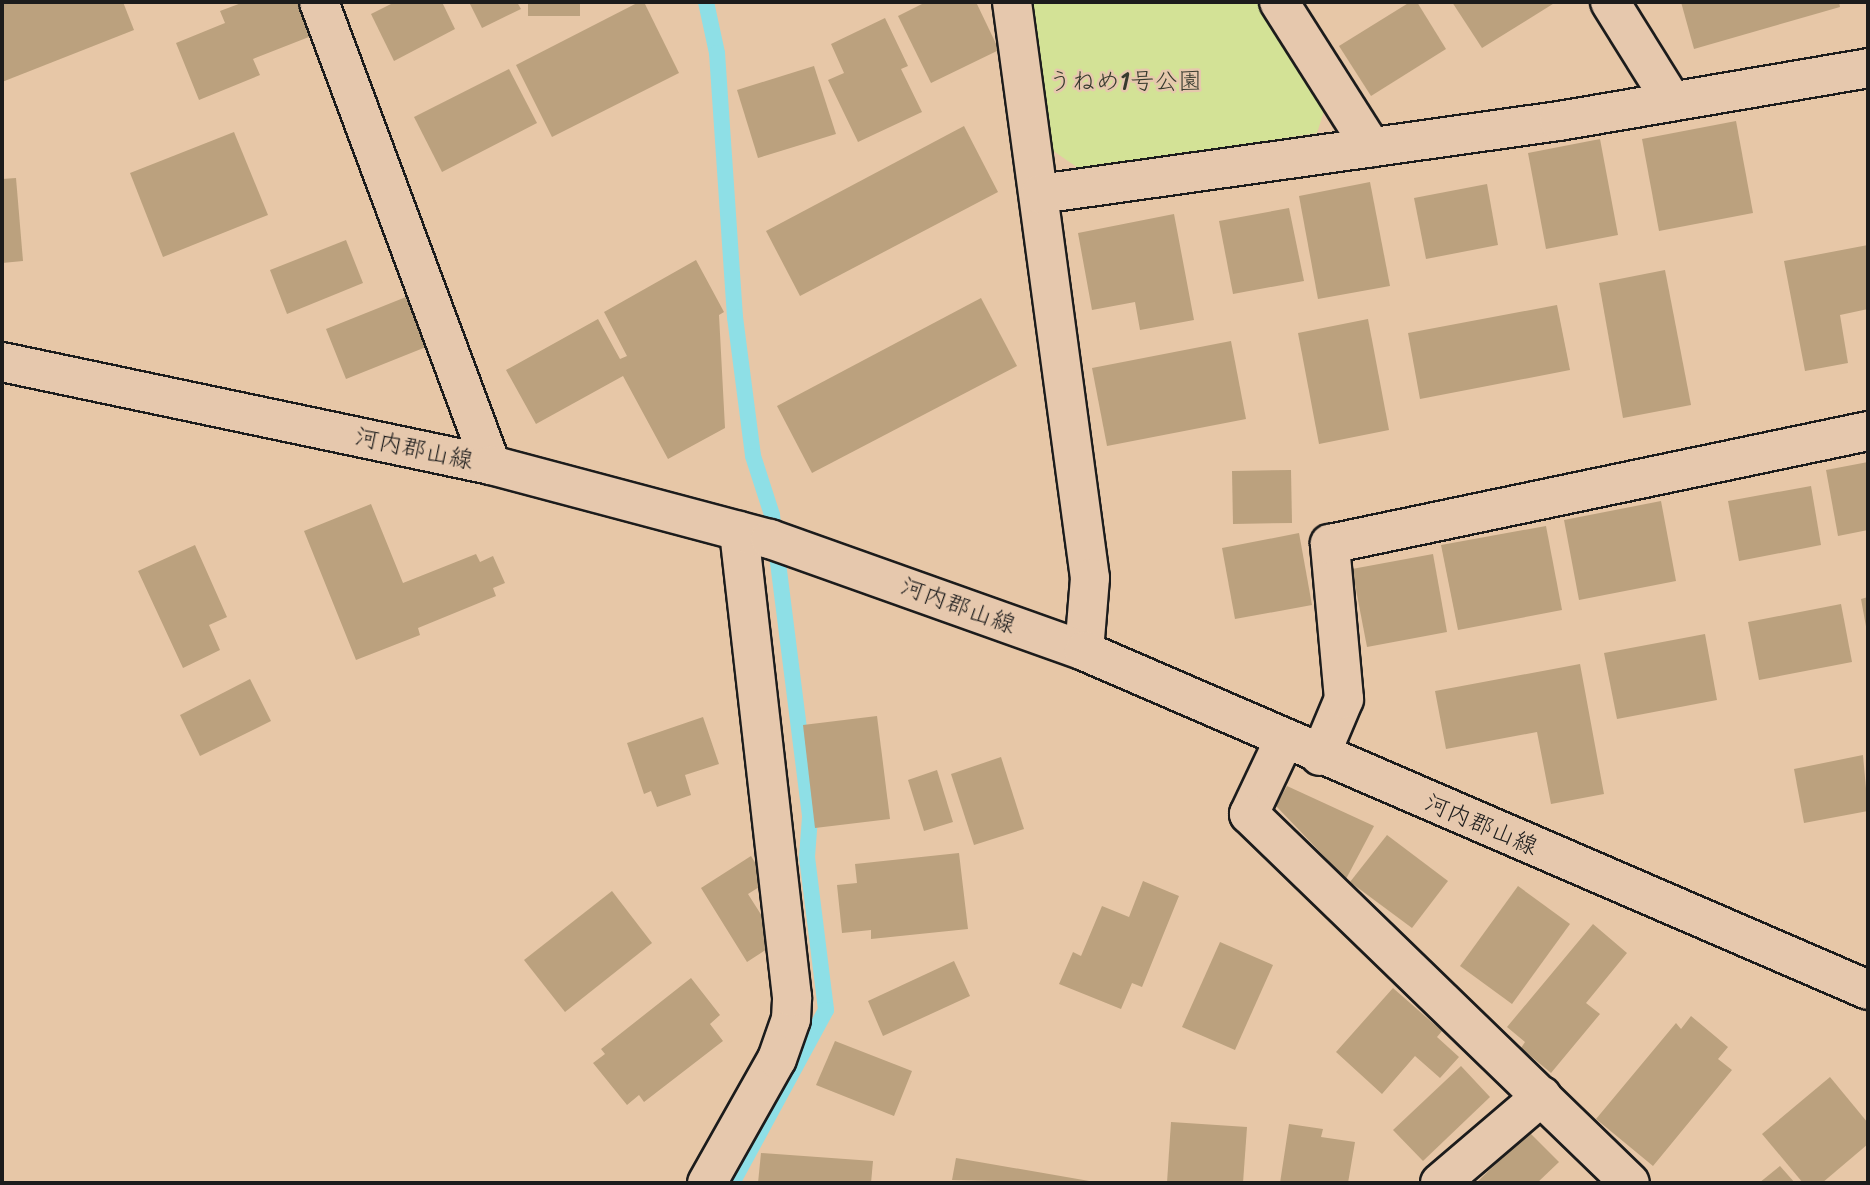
<!DOCTYPE html>
<meta charset="utf-8">
<style>
body{margin:0}
#map{position:relative;width:1870px;height:1185px;overflow:hidden;background:#e7c7a7;font-family:Sriracha,"Klee One",sans-serif}
div>[style]{position:absolute}
[style*='--x']{left:calc(var(--x)*1px);top:calc(var(--y)*1px);width:calc(var(--w)*1px);rotate:calc(var(--a)*1deg)}
.green>*{inset:0;background:#d3e296}
.stream>*{height:16px;margin:-8px;padding:0 8px;transform-origin:8px;border-radius:8px;background:#8edfe6}
.building>*{inset:0;background:#bba17e}
.roads{filter:drop-shadow(2px 0 #1c1c1c) drop-shadow(-2px 0 #1c1c1c) drop-shadow(0 2px #1c1c1c) drop-shadow(0 -2px #1c1c1c)}
.minor>*{height:38px;margin:-19px;padding:0 19px;transform-origin:19px;border-radius:19px;background:#e6c8ad}
.secondary>*{height:38px;margin:-19px;padding:0 19px;transform-origin:19px;border-radius:19px;background:#e6c8ad}
span{translate:-50% -50%;white-space:nowrap;text-align:center;line-height:1.15;-webkit-text-stroke:5px #e6c8ad;paint-order:stroke}
.park-label{font-size:24px;color:#373a2e}
.street-label{font-size:24px;color:#1c1c1c}
.frame{position:absolute;inset:0;border:4px solid #1c1c1c;pointer-events:none}
</style>
<div id="map">
<div class="green">
<i style="clip-path:polygon(1031px 2px,1263px 2px,1327px 102px,1317px 133px,1081px 170px,1052px 150px)"></i>
</div>
<div class="stream">
<i style="--x:706;--y:2;--w:52;--a:77.8"></i>
<i style="--x:717;--y:53;--w:265;--a:86.1"></i>
<i style="--x:735;--y:317;--w:140;--a:82.6"></i>
<i style="--x:753;--y:456;--w:62;--a:72.1"></i>
<i style="--x:772;--y:515;--w:304;--a:82.8"></i>
<i style="--x:810;--y:817;--w:40;--a:94.3"></i>
<i style="--x:807;--y:857;--w:154;--a:82.9"></i>
<i style="--x:826;--y:1010;--w:197;--a:118.5"></i>
</div>
<div class="building">
<i style="clip-path:polygon(2px 2px,123px 2px,134px 30px,2px 82px)"></i>
<i style="clip-path:polygon(244px 2px,301px 2px,314px 35px,253px 59px,260px 75px,199px 100px,176px 43px,225px 23px,220px 11px)"></i>
<i style="clip-path:polygon(395px 2px,442px 2px,455px 29px,394px 61px,371px 14px)"></i>
<i style="clip-path:polygon(469px 2px,517px 2px,521px 9px,482px 28px)"></i>
<i style="clip-path:polygon(528px 2px,580px 2px,580px 16px,528px 16px)"></i>
<i style="clip-path:polygon(639px 2px,644px 2px,679px 73px,552px 137px,516px 65px)"></i>
<i style="clip-path:polygon(926px 2px,976px 2px,999px 50px,931px 83px,898px 16px)"></i>
<i style="clip-path:polygon(1410px 2px,1417px 2px,1446px 49px,1371px 96px,1339px 46px)"></i>
<i style="clip-path:polygon(1452px 2px,1556px 2px,1482px 48px)"></i>
<i style="clip-path:polygon(1681px 2px,1839px 2px,1840px 7px,1694px 49px)"></i>
<i style="clip-path:polygon(885px 18px,908px 66px,901px 69px,922px 112px,858px 142px,828px 80px,844px 73px,831px 44px)"></i>
<i style="clip-path:polygon(814px 66px,836px 134px,758px 158px,737px 90px)"></i>
<i style="clip-path:polygon(509px 69px,537px 123px,442px 172px,414px 117px)"></i>
<i style="clip-path:polygon(1736px 121px,1753px 213px,1659px 231px,1642px 139px)"></i>
<i style="clip-path:polygon(964px 126px,998px 192px,800px 296px,766px 231px)"></i>
<i style="clip-path:polygon(234px 132px,268px 215px,163px 257px,130px 173px)"></i>
<i style="clip-path:polygon(1600px 139px,1618px 235px,1546px 249px,1528px 153px)"></i>
<i style="clip-path:polygon(16px 178px,23px 261px,2px 263px,2px 179px)"></i>
<i style="clip-path:polygon(1370px 182px,1390px 286px,1318px 299px,1299px 196px)"></i>
<i style="clip-path:polygon(1487px 184px,1498px 245px,1426px 259px,1414px 198px)"></i>
<i style="clip-path:polygon(1289px 208px,1304px 281px,1233px 294px,1219px 221px)"></i>
<i style="clip-path:polygon(1174px 214px,1194px 320px,1140px 330px,1135px 302px,1092px 310px,1078px 233px)"></i>
<i style="clip-path:polygon(346px 240px,363px 283px,287px 314px,270px 270px)"></i>
<i style="clip-path:polygon(1868px 245px,1868px 309px,1840px 315px,1848px 363px,1805px 371px,1784px 261px)"></i>
<i style="clip-path:polygon(696px 260px,724px 312px,719px 315px,725px 428px,668px 459px,623px 376px,536px 424px,506px 370px,598px 319px,620px 359px,627px 356px,604px 312px)"></i>
<i style="clip-path:polygon(1665px 270px,1691px 405px,1623px 418px,1599px 283px)"></i>
<i style="clip-path:polygon(411px 295px,431px 345px,346px 379px,326px 329px)"></i>
<i style="clip-path:polygon(981px 298px,1017px 366px,812px 473px,777px 406px)"></i>
<i style="clip-path:polygon(1557px 305px,1570px 370px,1420px 399px,1408px 333px)"></i>
<i style="clip-path:polygon(1368px 319px,1389px 430px,1319px 444px,1298px 333px)"></i>
<i style="clip-path:polygon(1231px 341px,1246px 419px,1107px 446px,1092px 368px)"></i>
<i style="clip-path:polygon(1868px 462px,1868px 530px,1838px 536px,1826px 470px)"></i>
<i style="clip-path:polygon(1291px 470px,1292px 523px,1233px 524px,1232px 471px)"></i>
<i style="clip-path:polygon(1811px 486px,1821px 545px,1739px 561px,1728px 501px)"></i>
<i style="clip-path:polygon(1661px 501px,1676px 581px,1579px 600px,1564px 520px)"></i>
<i style="clip-path:polygon(371px 504px,403px 583px,476px 554px,480px 562px,493px 556px,505px 583px,493px 588px,496px 596px,418px 628px,420px 635px,356px 660px,304px 531px)"></i>
<i style="clip-path:polygon(1546px 526px,1562px 610px,1458px 630px,1441px 545px)"></i>
<i style="clip-path:polygon(1299px 533px,1312px 605px,1235px 619px,1222px 548px)"></i>
<i style="clip-path:polygon(195px 545px,227px 617px,209px 625px,220px 650px,183px 668px,138px 571px)"></i>
<i style="clip-path:polygon(1433px 554px,1447px 632px,1367px 647px,1352px 569px)"></i>
<i style="clip-path:polygon(1868px 597px,1868px 632px,1867px 632px,1861px 599px)"></i>
<i style="clip-path:polygon(1841px 604px,1852px 662px,1759px 680px,1748px 622px)"></i>
<i style="clip-path:polygon(1705px 634px,1717px 700px,1617px 719px,1604px 653px)"></i>
<i style="clip-path:polygon(1580px 664px,1604px 794px,1551px 804px,1537px 732px,1446px 749px,1435px 691px)"></i>
<i style="clip-path:polygon(250px 679px,271px 721px,200px 756px,180px 715px)"></i>
<i style="clip-path:polygon(877px 716px,890px 819px,815px 828px,803px 725px)"></i>
<i style="clip-path:polygon(703px 717px,719px 764px,685px 775px,691px 795px,657px 807px,651px 791px,644px 794px,627px 743px)"></i>
<i style="clip-path:polygon(1863px 755px,1868px 811px,1804px 823px,1794px 769px)"></i>
<i style="clip-path:polygon(1001px 757px,1024px 829px,974px 845px,951px 774px)"></i>
<i style="clip-path:polygon(937px 770px,953px 822px,924px 831px,908px 780px)"></i>
<i style="clip-path:polygon(1287px 786px,1374px 826px,1346px 879px,1276px 806px)"></i>
<i style="clip-path:polygon(1387px 835px,1448px 881px,1412px 928px,1350px 882px)"></i>
<i style="clip-path:polygon(959px 853px,968px 929px,871px 939px,871px 930px,842px 933px,837px 885px,857px 883px,855px 864px)"></i>
<i style="clip-path:polygon(751px 856px,767px 882px,748px 894px,772px 932px,773px 945px,747px 962px,701px 888px)"></i>
<i style="clip-path:polygon(1143px 881px,1179px 896px,1142px 987px,1132px 983px,1121px 1009px,1059px 984px,1073px 952px,1081px 956px,1102px 906px,1129px 917px)"></i>
<i style="clip-path:polygon(1518px 886px,1570px 924px,1512px 1004px,1460px 966px)"></i>
<i style="clip-path:polygon(612px 891px,652px 943px,565px 1012px,524px 960px)"></i>
<i style="clip-path:polygon(1593px 924px,1627px 953px,1586px 1003px,1600px 1014px,1551px 1073px,1521px 1048px,1525px 1042px,1507px 1027px)"></i>
<i style="clip-path:polygon(1220px 942px,1273px 965px,1235px 1050px,1182px 1027px)"></i>
<i style="clip-path:polygon(954px 961px,970px 996px,883px 1036px,868px 1001px)"></i>
<i style="clip-path:polygon(691px 978px,720px 1015px,710px 1024px,723px 1041px,644px 1102px,639px 1095px,627px 1105px,593px 1063px,605px 1054px,601px 1049px)"></i>
<i style="clip-path:polygon(1393px 988px,1442px 1031px,1437px 1037px,1459px 1057px,1440px 1078px,1415px 1056px,1382px 1094px,1336px 1052px)"></i>
<i style="clip-path:polygon(1691px 1016px,1728px 1047px,1718px 1059px,1732px 1070px,1653px 1166px,1596px 1119px,1676px 1023px,1681px 1029px)"></i>
<i style="clip-path:polygon(835px 1041px,912px 1071px,894px 1116px,816px 1085px)"></i>
<i style="clip-path:polygon(1461px 1066px,1490px 1097px,1423px 1161px,1393px 1130px)"></i>
<i style="clip-path:polygon(1830px 1077px,1868px 1123px,1868px 1144px,1822px 1183px,1803px 1183px,1762px 1134px)"></i>
<i style="clip-path:polygon(1171px 1122px,1247px 1127px,1243px 1183px,1167px 1183px)"></i>
<i style="clip-path:polygon(1289px 1124px,1323px 1129px,1321px 1137px,1355px 1142px,1348px 1183px,1280px 1183px)"></i>
<i style="clip-path:polygon(1529px 1132px,1559px 1162px,1537px 1183px,1476px 1183px)"></i>
<i style="clip-path:polygon(761px 1153px,873px 1161px,871px 1183px,758px 1183px)"></i>
<i style="clip-path:polygon(956px 1158px,1095px 1182px,1095px 1183px,952px 1180px)"></i>
<i style="clip-path:polygon(1780px 1166px,1795px 1183px,1759px 1183px)"></i>
</div>
<div class="roads">
<div class="minor">
<i style="--x:319;--y:2;--w:494;--a:69.6"></i>
<i style="--x:1012;--y:2;--w:581;--a:82.29"></i>
<i style="--x:1090;--y:578;--w:73;--a:94.7"></i>
<i style="--x:1279;--y:2;--w:172;--a:57.6"></i>
<i style="--x:1610;--y:2;--w:115;--a:58.1"></i>
<i style="--x:1040;--y:194;--w:524;--a:-8.01"></i>
<i style="--x:1559;--y:121;--w:314;--a:-9.7"></i>
<i style="--x:1284;--y:740;--w:82;--a:115.3"></i>
<i style="--x:1249;--y:814;--w:530;--a:44.08"></i>
<i style="--x:1320;--y:756;--w:62;--a:-67.2"></i>
<i style="--x:1344;--y:699;--w:156;--a:-95.2"></i>
<i style="--x:1330;--y:544;--w:550;--a:-11.86"></i>
<i style="--x:707;--y:1183;--w:142;--a:-60.6"></i>
<i style="--x:777;--y:1059;--w:42;--a:-70.7"></i>
<i style="--x:791;--y:1019;--w:22;--a:-87"></i>
<i style="--x:792;--y:997;--w:469;--a:-96.5"></i>
<i style="--x:1440;--y:1183;--w:134;--a:-40.5"></i>
</div>
<div class="secondary">
<i style="--x:2;--y:362;--w:500;--a:11.9"></i>
<i style="--x:491;--y:465;--w:289;--a:14.9"></i>
<i style="--x:770;--y:539;--w:333;--a:19.6"></i>
<i style="--x:1084;--y:651;--w:854;--a:23.38"></i>
</div>
</div>
<div class="park-label">
<span style="left:1125px;top:82px">うねめ1号公園</span>
</div>
<div class="street-label">
<span style="left:414px;top:449px;rotate:12deg">河内郡山線</span>
<span style="left:958px;top:606px;rotate:20deg">河内郡山線</span>
<span style="left:1481px;top:825px;rotate:23deg">河内郡山線</span>
</div>
<div class="frame"></div>
</div>
